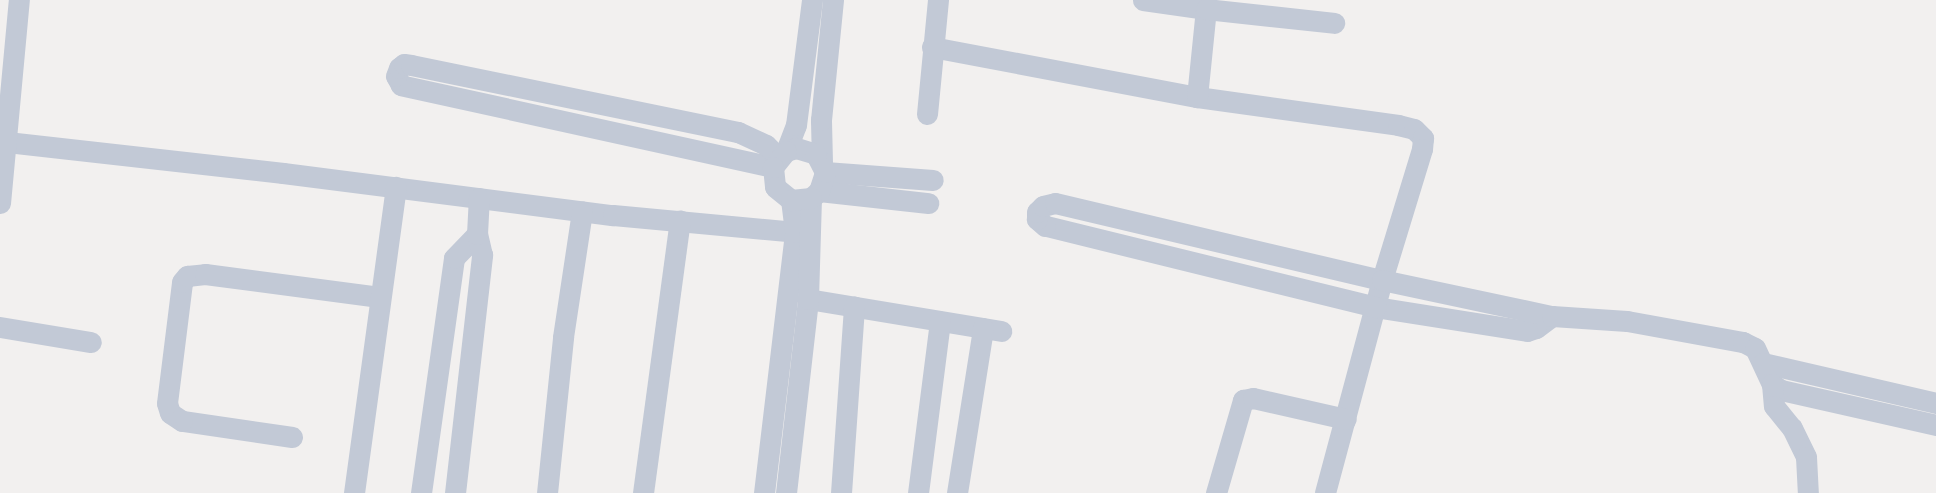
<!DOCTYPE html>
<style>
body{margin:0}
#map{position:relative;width:1936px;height:493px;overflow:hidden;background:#f2f0ef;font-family:"Alegreya Sans",sans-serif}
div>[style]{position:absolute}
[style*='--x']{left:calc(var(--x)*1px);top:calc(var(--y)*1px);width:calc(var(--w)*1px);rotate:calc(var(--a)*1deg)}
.minor>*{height:21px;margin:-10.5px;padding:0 10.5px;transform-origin:10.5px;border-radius:10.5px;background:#c2c9d6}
span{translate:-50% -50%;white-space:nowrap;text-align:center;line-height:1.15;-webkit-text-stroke:4.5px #fff;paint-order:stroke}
</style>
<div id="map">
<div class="minor">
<i style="--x:1143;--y:0;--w:64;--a:8.1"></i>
<i style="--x:932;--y:47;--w:270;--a:10.7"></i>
<i style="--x:1197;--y:97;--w:203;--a:7.9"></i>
<i style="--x:1398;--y:125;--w:16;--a:14"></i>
<i style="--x:1414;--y:129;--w:13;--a:45"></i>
<i style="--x:1423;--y:138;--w:11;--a:95"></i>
<i style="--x:1422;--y:149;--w:137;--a:107"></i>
<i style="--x:1382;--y:280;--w:220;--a:105"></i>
<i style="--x:1197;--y:97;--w:88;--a:-84.2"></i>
<i style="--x:1206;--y:9;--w:129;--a:6.2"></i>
<i style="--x:927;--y:114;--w:115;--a:-84.5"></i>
<i style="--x:7;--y:142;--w:278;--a:6.4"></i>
<i style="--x:283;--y:173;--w:333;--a:7.3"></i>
<i style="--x:613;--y:215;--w:183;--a:5.3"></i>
<i style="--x:786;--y:151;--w:28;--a:-69"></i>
<i style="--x:796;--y:125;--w:126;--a:-82.7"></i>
<i style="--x:822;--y:162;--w:42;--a:-91.4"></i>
<i style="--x:821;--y:120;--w:121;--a:-84.3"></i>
<i style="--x:773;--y:167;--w:381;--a:-167.6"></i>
<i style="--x:401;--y:85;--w:10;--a:-119"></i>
<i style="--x:396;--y:76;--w:9;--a:-69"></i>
<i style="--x:399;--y:68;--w:6;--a:-39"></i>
<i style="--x:404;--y:64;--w:7;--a:8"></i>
<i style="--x:411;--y:65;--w:334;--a:11.6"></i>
<i style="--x:738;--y:132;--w:31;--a:25"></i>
<i style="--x:766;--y:145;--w:17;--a:45"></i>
<i style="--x:825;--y:172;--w:108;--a:4.2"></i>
<i style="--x:819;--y:191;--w:110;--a:6.3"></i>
<i style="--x:0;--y:203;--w:204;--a:-84.7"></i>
<i style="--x:808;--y:299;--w:196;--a:9.4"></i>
<i style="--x:1552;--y:316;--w:20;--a:143"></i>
<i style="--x:1536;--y:328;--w:9;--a:162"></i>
<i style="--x:1527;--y:331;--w:153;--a:-171"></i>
<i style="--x:1376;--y:307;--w:341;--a:-166.2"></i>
<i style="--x:1045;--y:226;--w:11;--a:-139"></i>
<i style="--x:1037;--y:219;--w:7;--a:-90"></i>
<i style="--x:1037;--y:212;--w:8;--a:-45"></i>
<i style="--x:1043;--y:206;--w:12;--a:-14"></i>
<i style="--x:1055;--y:203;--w:336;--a:13.3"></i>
<i style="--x:1382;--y:280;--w:174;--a:12"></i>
<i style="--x:1552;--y:316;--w:75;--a:3.8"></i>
<i style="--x:1627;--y:321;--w:118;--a:10.3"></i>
<i style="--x:1743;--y:342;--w:13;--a:27"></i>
<i style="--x:1755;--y:348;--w:40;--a:65"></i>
<i style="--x:1772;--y:384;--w:11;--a:34"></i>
<i style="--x:1781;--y:390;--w:159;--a:12.7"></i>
<i style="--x:0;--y:327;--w:92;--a:9.4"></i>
<i style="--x:1763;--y:363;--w:178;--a:13"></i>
<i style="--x:1772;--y:384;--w:22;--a:85"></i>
<i style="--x:1774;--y:406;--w:28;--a:51"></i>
<i style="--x:1792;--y:428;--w:32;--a:64"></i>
<i style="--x:1806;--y:457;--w:36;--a:87"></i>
<i style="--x:292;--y:437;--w:111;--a:-171.7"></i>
<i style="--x:182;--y:421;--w:14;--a:-146"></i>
<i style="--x:170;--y:413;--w:10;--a:-107"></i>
<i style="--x:167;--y:403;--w:122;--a:-82.9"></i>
<i style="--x:182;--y:282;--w:8;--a:-50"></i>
<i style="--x:187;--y:276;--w:18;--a:-6"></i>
<i style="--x:205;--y:274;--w:176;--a:7.5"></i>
<i style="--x:354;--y:493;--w:309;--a:-82.2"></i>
<i style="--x:421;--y:493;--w:237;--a:-82"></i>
<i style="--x:454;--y:258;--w:33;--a:-46"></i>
<i style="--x:455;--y:493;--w:240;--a:-83.5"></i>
<i style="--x:482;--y:255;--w:22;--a:-103"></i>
<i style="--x:477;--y:234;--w:36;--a:-87"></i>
<i style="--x:547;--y:493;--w:157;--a:-84.1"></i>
<i style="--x:563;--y:337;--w:127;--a:-81.4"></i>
<i style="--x:643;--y:493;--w:275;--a:-82.3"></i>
<i style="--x:764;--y:493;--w:263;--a:-83.2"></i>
<i style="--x:795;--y:232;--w:32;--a:-97"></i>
<i style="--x:786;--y:493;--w:195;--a:-83.5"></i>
<i style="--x:808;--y:299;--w:101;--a:-88.3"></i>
<i style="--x:811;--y:198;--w:11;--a:-41"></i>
<i style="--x:819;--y:191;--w:20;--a:-72"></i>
<i style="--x:825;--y:172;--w:20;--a:-117"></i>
<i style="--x:816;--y:154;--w:21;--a:-163"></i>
<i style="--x:796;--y:148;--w:10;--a:163"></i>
<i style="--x:786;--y:151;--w:21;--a:129"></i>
<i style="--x:773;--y:167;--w:20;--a:84"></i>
<i style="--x:775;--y:187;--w:21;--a:39"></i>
<i style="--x:791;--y:200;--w:20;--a:-6"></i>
<i style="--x:841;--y:493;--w:187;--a:-86"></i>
<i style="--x:918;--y:493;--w:173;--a:-82.7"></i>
<i style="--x:957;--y:493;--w:167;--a:-81"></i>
<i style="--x:1216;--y:493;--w:97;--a:-73.8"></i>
<i style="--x:1243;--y:400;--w:10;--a:-11"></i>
<i style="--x:1253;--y:398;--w:95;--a:12.7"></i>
</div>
</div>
